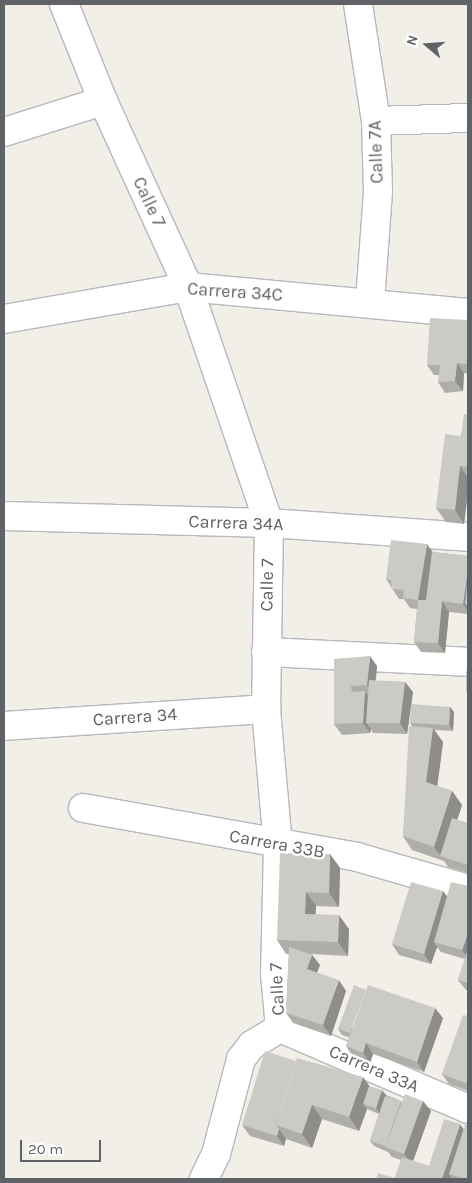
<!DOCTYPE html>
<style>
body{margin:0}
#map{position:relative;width:472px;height:1183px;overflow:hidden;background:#f1efe8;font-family:Karla,sans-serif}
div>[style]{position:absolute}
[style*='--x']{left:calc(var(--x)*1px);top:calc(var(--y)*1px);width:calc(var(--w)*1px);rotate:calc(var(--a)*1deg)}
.roads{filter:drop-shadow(1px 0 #b5b8bc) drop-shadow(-1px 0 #b5b8bc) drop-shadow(0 1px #b5b8bc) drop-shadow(0 -1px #b5b8bc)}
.minor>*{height:28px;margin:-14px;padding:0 14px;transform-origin:14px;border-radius:14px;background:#fff}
.wall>*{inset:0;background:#afaea9}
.shaded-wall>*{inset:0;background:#8f8d8a}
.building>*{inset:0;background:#cccac5}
span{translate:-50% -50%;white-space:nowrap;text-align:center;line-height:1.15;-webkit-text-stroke:5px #fff;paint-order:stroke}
.street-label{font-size:18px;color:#5f6368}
.frame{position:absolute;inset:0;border:5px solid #5f6368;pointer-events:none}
.north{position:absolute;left:402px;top:20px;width:50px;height:50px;-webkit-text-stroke:4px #fff;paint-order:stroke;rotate:288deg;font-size:14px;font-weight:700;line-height:20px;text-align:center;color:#5f6368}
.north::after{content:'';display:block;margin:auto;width:18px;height:22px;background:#5f6368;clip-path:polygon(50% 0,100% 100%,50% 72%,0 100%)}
.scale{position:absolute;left:20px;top:1140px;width:81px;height:22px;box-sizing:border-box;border:2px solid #5f6368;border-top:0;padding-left:6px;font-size:15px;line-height:18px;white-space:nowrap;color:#5f6368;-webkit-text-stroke:4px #fff;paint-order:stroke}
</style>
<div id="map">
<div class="roads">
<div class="minor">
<i style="--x:64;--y:4;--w:105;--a:68.1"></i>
<i style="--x:103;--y:101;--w:205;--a:65.4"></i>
<i style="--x:188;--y:287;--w:250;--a:71.1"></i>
<i style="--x:269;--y:523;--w:186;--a:90.9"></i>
<i style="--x:266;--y:709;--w:137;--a:85"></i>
<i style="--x:278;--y:845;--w:129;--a:91.3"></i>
<i style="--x:275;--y:974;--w:54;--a:84.7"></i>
<i style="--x:280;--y:1028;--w:33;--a:149"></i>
<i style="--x:252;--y:1045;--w:18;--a:128"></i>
<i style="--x:241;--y:1059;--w:98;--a:104.7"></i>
<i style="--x:216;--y:1154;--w:28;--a:116"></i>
<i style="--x:358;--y:4;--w:118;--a:81.3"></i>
<i style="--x:376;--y:121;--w:71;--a:88.4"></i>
<i style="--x:378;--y:192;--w:110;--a:94.2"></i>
<i style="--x:376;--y:121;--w:92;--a:-1.9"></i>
<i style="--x:4;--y:132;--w:104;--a:-17.4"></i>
<i style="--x:4;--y:319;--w:187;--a:-9.9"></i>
<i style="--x:188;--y:287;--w:281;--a:5.3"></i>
<i style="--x:4;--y:516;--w:265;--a:1.5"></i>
<i style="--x:269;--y:523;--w:199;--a:4"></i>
<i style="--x:266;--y:652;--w:202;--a:2.8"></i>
<i style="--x:4;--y:726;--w:263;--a:-3.7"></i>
<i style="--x:83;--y:808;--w:278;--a:10.1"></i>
<i style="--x:357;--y:857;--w:116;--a:16.1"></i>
<i style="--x:280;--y:1028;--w:205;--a:23.3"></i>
</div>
</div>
<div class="wall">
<i style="clip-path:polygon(468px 320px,468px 374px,464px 373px,463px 391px,445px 393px,438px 382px,439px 375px,434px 375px,427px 365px)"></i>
<i style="clip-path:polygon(468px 414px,468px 492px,464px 524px,446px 522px,436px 508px)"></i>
<i style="clip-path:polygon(433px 552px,468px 556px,468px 614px,449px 612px,445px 653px,421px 652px,414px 642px,417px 609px,410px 608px,404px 599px,399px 599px,386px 579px)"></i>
<i style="clip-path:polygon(334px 659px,377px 666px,376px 681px,405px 682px,413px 692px,407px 734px,373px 733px,371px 729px,370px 733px,342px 735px,334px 724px)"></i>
<i style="clip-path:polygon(450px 707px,454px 712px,453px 731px,434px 730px,443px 742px,437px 786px,452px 791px,462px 805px,457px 820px,468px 823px,468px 873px,448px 867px,444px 861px,412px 850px,403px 836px,412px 726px,410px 723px)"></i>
<i style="clip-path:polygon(330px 854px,340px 868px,339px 907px,316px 906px,315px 914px,349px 929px,348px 956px,311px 954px,312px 955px,320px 965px,317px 973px,346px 991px,331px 1036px,293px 1023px,286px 1013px,289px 954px,286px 954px,277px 940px)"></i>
<i style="clip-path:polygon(468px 886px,468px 991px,466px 990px,458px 980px,465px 959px,441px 952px,437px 947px,431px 964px,399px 955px,392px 944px,443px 891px,447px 896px)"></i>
<i style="clip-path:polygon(468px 1016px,468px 1091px,449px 1084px,442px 1074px)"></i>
<i style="clip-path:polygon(443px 1018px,424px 1072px,373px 1054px,370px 1063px,353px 1057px,346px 1046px,349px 1037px,342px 1035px,338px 1029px)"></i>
<i style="clip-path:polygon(369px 1086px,386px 1095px,401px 1101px,401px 1102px,431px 1111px,413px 1161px,468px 1179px,376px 1179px,395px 1178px,401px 1160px,392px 1157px,388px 1152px,374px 1146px,370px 1141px,379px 1114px,367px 1109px,359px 1131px,322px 1119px,312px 1148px,286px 1139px,284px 1146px,250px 1136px,242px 1125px)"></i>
</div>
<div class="shaded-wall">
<i style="clip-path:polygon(457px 363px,464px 373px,463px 391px,455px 381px)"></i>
<i style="clip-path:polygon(460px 466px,468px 478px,468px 492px,464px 524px,455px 510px)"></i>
<i style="clip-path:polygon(427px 544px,434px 554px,425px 610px,418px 600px)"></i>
<i style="clip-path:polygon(468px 570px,468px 605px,465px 604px,468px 608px,468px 611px,463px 604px)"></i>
<i style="clip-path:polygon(442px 601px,449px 612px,445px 653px,438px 643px)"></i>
<i style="clip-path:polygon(370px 656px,377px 666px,374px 695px,367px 685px)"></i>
<i style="clip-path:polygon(405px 682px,413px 692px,407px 734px,400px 723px)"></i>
<i style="clip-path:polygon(365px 691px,372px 702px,366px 723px,371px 729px,370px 733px,363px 723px)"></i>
<i style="clip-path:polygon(450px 707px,454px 712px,453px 731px,449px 725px)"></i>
<i style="clip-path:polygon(433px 728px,443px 742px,436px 796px,426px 782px)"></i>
<i style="clip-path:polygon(452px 791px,462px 805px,445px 858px,441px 856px,434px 847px)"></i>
<i style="clip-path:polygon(330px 854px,340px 868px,339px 907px,329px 893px)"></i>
<i style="clip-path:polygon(443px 891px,450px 901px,434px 942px,437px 947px,431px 964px,424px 954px)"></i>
<i style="clip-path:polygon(306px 892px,316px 906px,315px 928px,305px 914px)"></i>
<i style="clip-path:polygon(339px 915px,349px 929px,348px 956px,338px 942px)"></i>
<i style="clip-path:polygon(468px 934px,468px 959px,462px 950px)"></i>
<i style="clip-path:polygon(312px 955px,320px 965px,314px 979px,307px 969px)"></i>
<i style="clip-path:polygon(339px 980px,346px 991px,331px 1036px,323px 1025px)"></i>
<i style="clip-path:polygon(435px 1008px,443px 1018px,424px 1072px,417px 1062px)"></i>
<i style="clip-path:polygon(366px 1043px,373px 1054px,370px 1063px,363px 1053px)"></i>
<i style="clip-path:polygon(363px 1077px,373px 1091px,363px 1104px,367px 1109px,359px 1131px,349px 1117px)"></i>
<i style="clip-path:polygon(382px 1090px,386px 1095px,380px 1114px,376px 1108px)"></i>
<i style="clip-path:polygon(423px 1101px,431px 1111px,412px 1164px,404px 1154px)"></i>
<i style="clip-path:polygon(312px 1105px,322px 1119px,312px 1148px,302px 1134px)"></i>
<i style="clip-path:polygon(460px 1124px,467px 1134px,449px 1174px,452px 1179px,442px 1179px)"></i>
<i style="clip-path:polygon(279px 1129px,286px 1139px,284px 1146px,277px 1136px)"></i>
</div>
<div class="building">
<i style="clip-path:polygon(430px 318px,468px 320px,468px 364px,457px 363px,455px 381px,438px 382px,440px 365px,427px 365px)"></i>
<i style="clip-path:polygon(464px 414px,468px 414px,468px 467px,460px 466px,455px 510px,436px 508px,445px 434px,461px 436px)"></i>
<i style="clip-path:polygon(391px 540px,427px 544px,418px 600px,403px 598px,404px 590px,392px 589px,391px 580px,386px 579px)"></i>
<i style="clip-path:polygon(432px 552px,468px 556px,468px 570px,463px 604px,442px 601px,438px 643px,414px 642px,418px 600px,426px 600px)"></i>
<i style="clip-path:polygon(468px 575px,468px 605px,465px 604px)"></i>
<i style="clip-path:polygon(370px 656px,367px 685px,351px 686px,352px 692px,365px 691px,363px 723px,334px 724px,334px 659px)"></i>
<i style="clip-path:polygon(466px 671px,468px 671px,468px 692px,466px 692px)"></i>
<i style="clip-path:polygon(369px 680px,405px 682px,400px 723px,366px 723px)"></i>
<i style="clip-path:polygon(411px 704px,450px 707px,449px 725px,410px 723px)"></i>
<i style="clip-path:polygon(409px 726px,433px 728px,426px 782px,452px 791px,434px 847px,403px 836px)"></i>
<i style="clip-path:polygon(452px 818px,468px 823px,468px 865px,440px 856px)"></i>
<i style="clip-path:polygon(280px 853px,330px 854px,329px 893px,306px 892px,305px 914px,339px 915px,338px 942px,277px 940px)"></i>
<i style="clip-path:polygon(411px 882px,443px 891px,424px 954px,392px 944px)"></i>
<i style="clip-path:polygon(451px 882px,468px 886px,468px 934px,462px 950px,434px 942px)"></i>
<i style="clip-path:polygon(289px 947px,312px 955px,307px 969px,339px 980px,323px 1025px,286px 1013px)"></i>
<i style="clip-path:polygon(468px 949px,468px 983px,458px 980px)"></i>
<i style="clip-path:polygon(354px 985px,366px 990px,350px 1033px,338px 1029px)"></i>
<i style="clip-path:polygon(368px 985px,435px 1008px,417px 1062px,366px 1043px,363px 1053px,346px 1046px)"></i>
<i style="clip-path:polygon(463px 1015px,468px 1016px,468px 1084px,442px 1074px)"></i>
<i style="clip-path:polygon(265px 1051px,296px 1061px,276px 1125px,279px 1129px,277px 1136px,242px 1125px)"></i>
<i style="clip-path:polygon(297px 1058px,363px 1077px,349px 1117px,312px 1105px,302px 1134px,276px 1125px)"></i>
<i style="clip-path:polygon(369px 1086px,382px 1090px,376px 1108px,363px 1104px)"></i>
<i style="clip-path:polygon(405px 1094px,423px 1101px,404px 1154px,385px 1147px)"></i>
<i style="clip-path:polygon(385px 1096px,401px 1101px,385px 1146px,370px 1141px)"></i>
<i style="clip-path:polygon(444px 1119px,460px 1124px,442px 1179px,395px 1179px,402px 1157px,429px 1166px)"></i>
<i style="clip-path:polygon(466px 1122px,468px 1123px,468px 1179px,465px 1179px,449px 1174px)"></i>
<i style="clip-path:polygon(378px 1173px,395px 1178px,395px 1179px,376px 1179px)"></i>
</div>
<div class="street-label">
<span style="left:376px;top:152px;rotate:-92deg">Calle 7A</span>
<span style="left:149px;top:202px;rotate:65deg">Calle 7</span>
<span style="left:235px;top:292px;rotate:4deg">Carrera 34C</span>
<span style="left:236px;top:523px;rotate:2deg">Carrera 34A</span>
<span style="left:267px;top:585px;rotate:-89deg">Calle 7</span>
<span style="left:135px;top:717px;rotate:-4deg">Carrera 34</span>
<span style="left:277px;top:844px;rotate:10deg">Carrera 33B</span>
<span style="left:277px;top:989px;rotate:-93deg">Calle 7</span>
<span style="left:374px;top:1069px;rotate:23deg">Carrera 33A</span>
</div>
<div class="frame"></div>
<div class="north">N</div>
<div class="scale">20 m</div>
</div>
